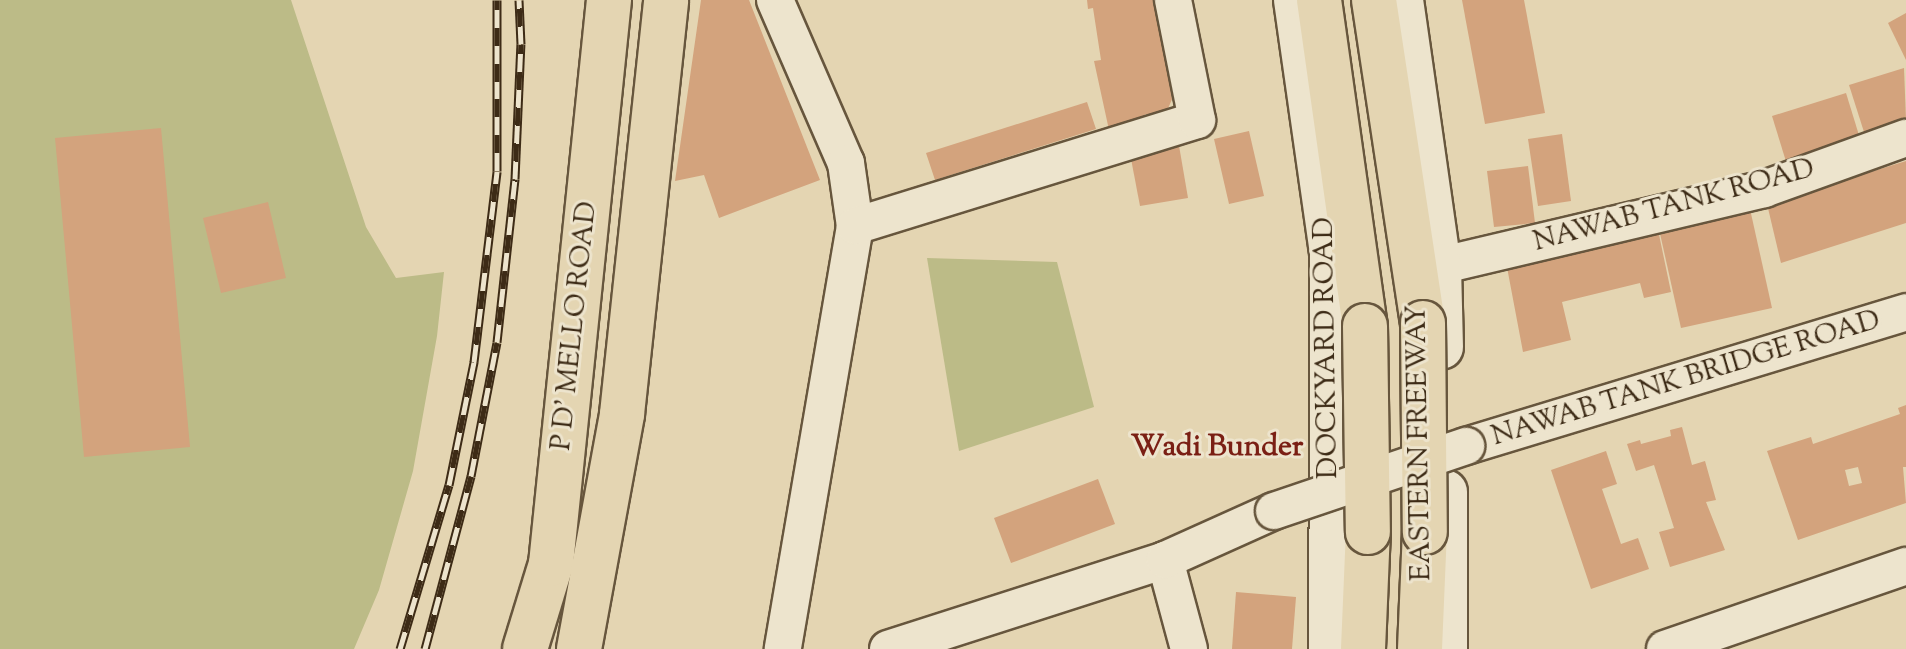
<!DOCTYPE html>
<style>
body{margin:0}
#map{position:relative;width:1906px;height:649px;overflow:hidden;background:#e4d5b2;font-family:"Sorts Mill Goudy",serif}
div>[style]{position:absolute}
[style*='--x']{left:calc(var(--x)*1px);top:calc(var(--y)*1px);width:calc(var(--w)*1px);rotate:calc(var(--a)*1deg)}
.green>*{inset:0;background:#bcbb87}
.building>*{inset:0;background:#d3a37d}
.roads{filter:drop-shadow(2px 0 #67563d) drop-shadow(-2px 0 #67563d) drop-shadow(0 2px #67563d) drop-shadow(0 -2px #67563d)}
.street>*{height:36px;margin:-18px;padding:0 18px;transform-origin:18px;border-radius:18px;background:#ede4cd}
.secondary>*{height:44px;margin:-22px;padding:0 22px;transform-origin:22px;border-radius:22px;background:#ede4cd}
.primary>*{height:44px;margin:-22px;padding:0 22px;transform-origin:22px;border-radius:22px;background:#e4d5b2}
.highway>*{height:44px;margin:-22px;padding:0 22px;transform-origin:22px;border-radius:22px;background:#e4d5b2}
.rail>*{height:9px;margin-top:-4.5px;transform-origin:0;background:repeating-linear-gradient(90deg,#ede4cd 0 18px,#3d2b16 0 36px);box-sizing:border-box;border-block:2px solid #3d2b16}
.bridges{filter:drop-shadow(2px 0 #67563d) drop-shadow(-2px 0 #67563d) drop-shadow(0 2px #67563d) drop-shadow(0 -2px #67563d)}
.street-bridge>*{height:36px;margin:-18px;padding:0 18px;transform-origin:18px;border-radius:18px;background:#ede4cd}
.highway-bridge>*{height:44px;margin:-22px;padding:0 22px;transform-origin:22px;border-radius:22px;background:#e4d5b2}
span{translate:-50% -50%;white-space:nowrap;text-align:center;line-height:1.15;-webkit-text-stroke:6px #ede4cd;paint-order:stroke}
.street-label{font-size:28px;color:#3d2b16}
.neighbourhood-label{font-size:30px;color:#7a1f14;font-weight:700}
</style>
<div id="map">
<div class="green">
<i style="clip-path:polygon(0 0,291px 0,366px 227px,396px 278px,444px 272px,437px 336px,413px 471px,379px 590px,354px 649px,0 649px)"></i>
<i style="clip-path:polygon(927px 258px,1057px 262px,1094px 407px,959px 451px)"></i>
</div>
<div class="building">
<i style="clip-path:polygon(701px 0,749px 0,820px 180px,719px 218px,704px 175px,675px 181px)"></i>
<i style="clip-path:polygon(1087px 0,1166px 0,1181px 78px,1172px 85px,1173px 97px,1163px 120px,1146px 114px,1132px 124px,1109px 130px,1094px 61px,1101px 60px,1093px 8px,1088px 9px)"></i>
<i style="clip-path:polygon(1462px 0,1524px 0,1545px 113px,1485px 124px)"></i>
<i style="clip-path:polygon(1906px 13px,1906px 60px,1888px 23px)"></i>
<i style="clip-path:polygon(1904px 68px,1906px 120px,1864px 132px,1849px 85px)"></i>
<i style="clip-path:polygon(1846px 93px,1862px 145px,1788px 168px,1772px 116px)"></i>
<i style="clip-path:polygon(1087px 102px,1096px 129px,935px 180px,926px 153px)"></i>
<i style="clip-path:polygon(161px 128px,190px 447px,84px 457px,55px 138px)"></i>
<i style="clip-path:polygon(1249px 131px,1264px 196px,1229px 204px,1214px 139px)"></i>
<i style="clip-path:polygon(1177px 134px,1188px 198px,1140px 206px,1128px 143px)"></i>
<i style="clip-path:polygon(1562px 134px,1571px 201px,1538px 206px,1528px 139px)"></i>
<i style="clip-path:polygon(1906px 161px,1906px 223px,1781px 263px,1767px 204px)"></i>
<i style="clip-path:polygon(1528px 166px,1535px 223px,1494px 227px,1487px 171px)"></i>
<i style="clip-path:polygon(268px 202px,286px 278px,221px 293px,203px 218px)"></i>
<i style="clip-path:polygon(1750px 209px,1772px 308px,1681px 328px,1659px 229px)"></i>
<i style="clip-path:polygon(1657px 225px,1671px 292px,1644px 298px,1640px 283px,1562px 302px,1571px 340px,1523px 352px,1506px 262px)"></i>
<i style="clip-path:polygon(evenodd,1906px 405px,1906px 467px,1903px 467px,1906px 503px,1798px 540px,1767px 451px,1811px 437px,1813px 444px,1900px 414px,1898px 408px,1906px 405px,1858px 467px,1862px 483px,1849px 486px,1845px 470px,1858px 467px)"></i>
<i style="clip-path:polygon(1682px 427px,1692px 465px,1705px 461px,1716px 500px,1706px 502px,1725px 550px,1670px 567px,1659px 532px,1674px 528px,1654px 465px,1636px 471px,1627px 444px,1640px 440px,1641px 444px,1671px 436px,1670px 430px)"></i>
<i style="clip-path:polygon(1606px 451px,1617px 484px,1602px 489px,1621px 544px,1638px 538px,1649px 569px,1591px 589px,1551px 470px)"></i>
<i style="clip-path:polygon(1098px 479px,1115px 524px,1011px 563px,994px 518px)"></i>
<i style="clip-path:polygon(1236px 592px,1296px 597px,1292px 649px,1232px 649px)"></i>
</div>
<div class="roads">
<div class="street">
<i style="--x:775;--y:0;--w:178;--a:66.5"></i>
<i style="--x:846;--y:163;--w:64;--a:81.9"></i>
<i style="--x:855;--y:226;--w:429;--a:99.7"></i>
<i style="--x:855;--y:226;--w:358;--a:-17.2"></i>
<i style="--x:1197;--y:120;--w:122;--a:-101.3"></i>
<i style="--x:1439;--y:266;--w:334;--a:-13.3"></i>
<i style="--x:1764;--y:189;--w:151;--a:-19.8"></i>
<i style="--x:1466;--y:446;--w:460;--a:-16.9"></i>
<i style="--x:1165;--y:560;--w:92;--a:74.9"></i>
<i style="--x:888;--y:649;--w:291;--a:-17.8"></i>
<i style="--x:1165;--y:560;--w:120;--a:-24.2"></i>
<i style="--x:1665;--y:649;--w:255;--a:-19"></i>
</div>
<div class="secondary">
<i style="--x:1296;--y:0;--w:257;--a:81.9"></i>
<i style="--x:1332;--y:254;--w:395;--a:90.1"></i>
<i style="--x:1401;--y:0;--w:269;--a:81.9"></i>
<i style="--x:1439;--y:266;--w:81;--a:88.6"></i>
<i style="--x:1445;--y:492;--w:157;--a:90"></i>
</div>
<div class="primary">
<i style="--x:525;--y:649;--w:89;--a:-73"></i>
<i style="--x:551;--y:564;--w:567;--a:-84.13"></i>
<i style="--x:579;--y:649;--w:239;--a:-79.6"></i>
<i style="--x:622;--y:414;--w:416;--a:-83.9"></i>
</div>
<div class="highway">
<i style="--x:1319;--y:0;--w:329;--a:82"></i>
<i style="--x:1374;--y:0;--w:327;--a:81.4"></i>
<i style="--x:1363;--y:649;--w:117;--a:-87.6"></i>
<i style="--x:1420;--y:649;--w:117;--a:-87.6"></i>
</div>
</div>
<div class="rail">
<i style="--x:400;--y:649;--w:171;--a:-73.4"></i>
<i style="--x:449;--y:485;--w:126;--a:-78.5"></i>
<i style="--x:474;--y:362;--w:192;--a:-83.1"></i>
<i style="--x:497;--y:171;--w:171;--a:-90"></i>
<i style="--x:425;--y:649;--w:179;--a:-75.1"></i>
<i style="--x:471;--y:476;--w:136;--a:-79"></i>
<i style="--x:497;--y:342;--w:164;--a:-83.7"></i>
<i style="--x:515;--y:179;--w:135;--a:-87.5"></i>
<i style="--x:521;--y:44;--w:44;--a:-92.6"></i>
</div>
<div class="bridges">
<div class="street-bridge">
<i style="--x:1274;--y:511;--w:203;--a:-18.7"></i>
</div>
<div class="highway-bridge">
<i style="--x:1423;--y:323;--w:209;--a:89.5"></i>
<i style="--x:1365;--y:326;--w:206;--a:89.2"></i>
</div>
</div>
<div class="street-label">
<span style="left:1674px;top:206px;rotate:-15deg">NAWAB TANK ROAD</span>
<span style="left:575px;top:326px;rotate:-84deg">P D' MELLO ROAD</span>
<span style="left:1327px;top:348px;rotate:-91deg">DOCKYARD ROAD</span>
<span style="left:1686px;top:379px;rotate:-17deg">NAWAB TANK BRIDGE ROAD</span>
<span style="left:1420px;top:443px;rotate:-91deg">EASTERN FREEWAY</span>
</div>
<div class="neighbourhood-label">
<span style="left:1217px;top:448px">Wadi Bunder</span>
</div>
</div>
